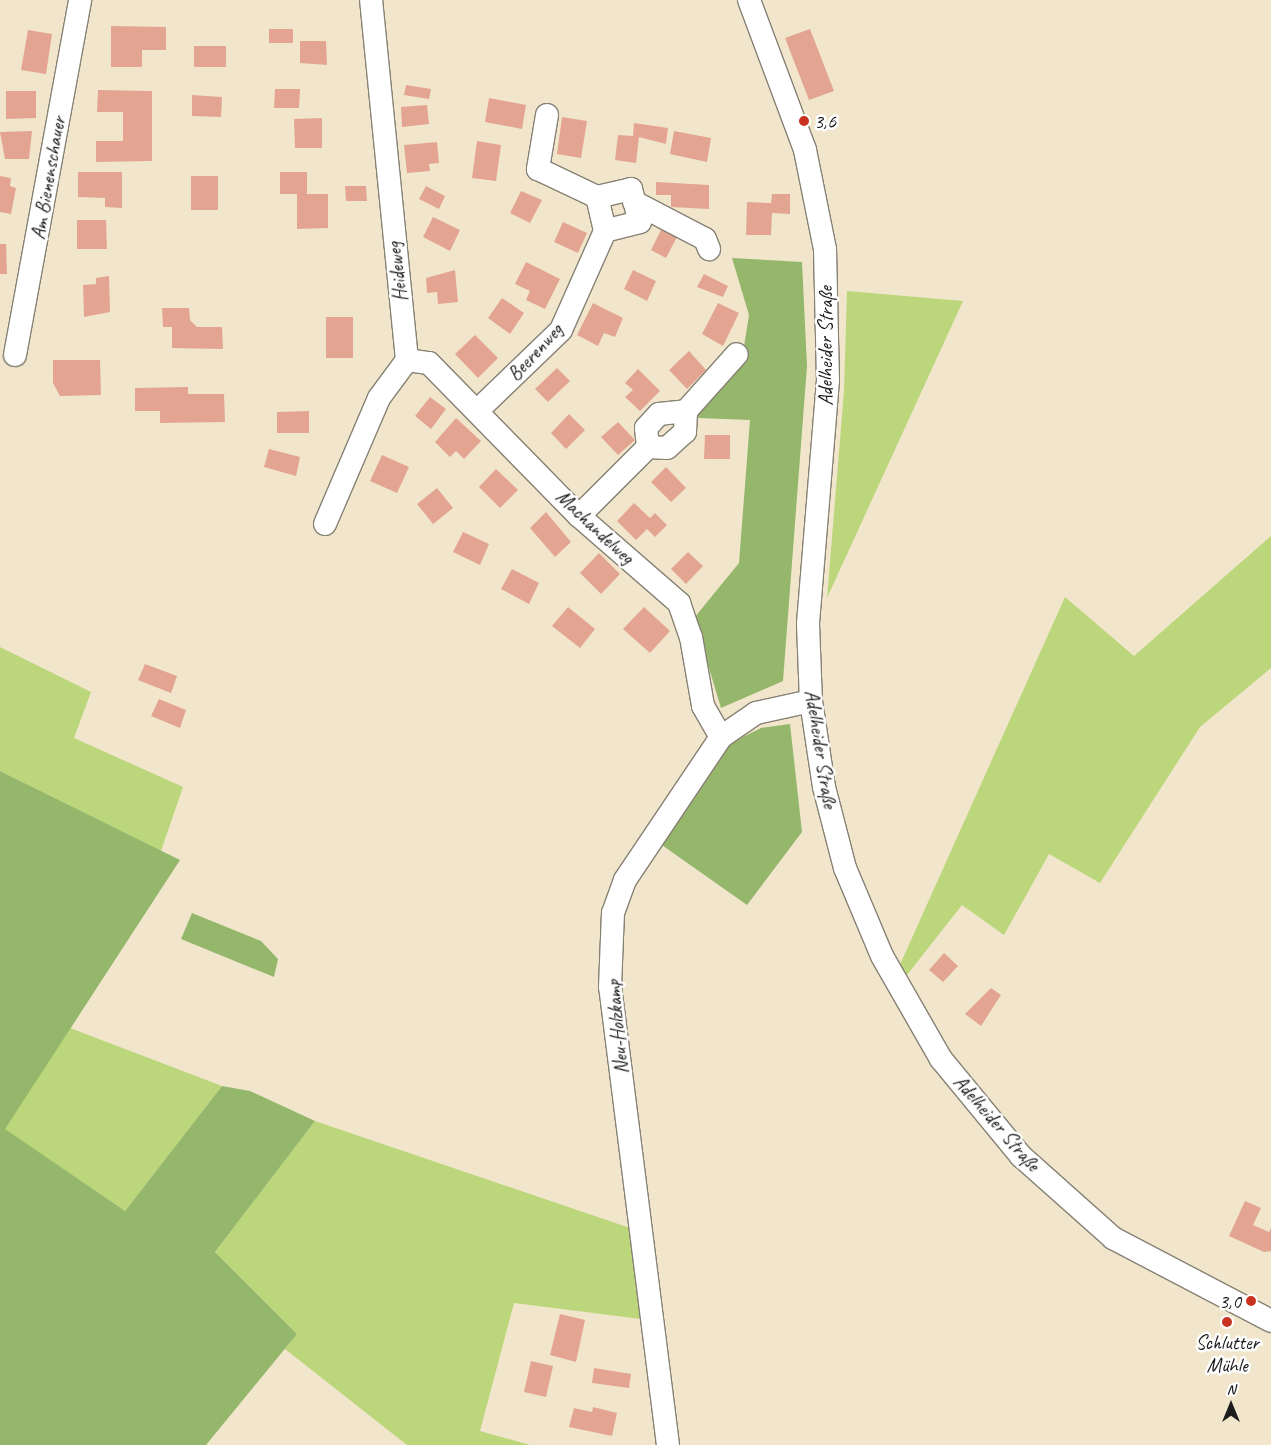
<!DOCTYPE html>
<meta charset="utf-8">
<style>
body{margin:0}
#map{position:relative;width:1271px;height:1445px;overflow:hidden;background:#f1e6cc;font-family:Caveat,sans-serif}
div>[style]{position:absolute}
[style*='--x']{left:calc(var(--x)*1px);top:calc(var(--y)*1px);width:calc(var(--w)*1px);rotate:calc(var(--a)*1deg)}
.green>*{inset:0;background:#bcd67b}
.forest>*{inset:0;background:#95b76b}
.building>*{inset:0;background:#e3a592}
.roads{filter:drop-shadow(1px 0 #868174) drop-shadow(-1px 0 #868174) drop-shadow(0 1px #868174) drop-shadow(0 -1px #868174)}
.minor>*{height:22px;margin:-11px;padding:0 11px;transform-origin:11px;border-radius:11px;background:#fff}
.dots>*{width:14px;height:14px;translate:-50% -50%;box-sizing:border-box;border:2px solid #fff;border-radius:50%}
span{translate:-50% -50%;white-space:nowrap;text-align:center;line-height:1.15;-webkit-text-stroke:5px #fff;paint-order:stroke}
.poi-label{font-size:20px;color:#1c1c1c}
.left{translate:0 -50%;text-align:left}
.right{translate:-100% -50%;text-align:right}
.street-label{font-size:20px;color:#1c1c1c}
.north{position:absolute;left:1206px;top:1380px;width:50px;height:50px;-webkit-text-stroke:4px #fff;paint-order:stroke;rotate:0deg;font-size:14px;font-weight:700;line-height:20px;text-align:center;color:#1c1c1c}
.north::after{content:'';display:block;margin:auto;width:18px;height:22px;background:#1c1c1c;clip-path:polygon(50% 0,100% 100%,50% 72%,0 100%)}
</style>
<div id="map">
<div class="green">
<i style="clip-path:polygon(847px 291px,963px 301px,827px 598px,844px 391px)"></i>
<i style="clip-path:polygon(1271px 536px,1271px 668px,1200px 727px,1100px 883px,1049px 854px,1004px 935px,962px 905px,903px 980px,898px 969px,1065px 597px,1134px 656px)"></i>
<i style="clip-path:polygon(0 647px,91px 692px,74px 738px,183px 787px,161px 851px,0 771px)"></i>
<i style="clip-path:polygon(70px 1028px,222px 1086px,125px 1211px,4px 1129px)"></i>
<i style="clip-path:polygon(315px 1121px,633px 1229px,641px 1319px,514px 1303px,480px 1431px,530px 1445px,407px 1445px,285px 1349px,297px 1334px,215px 1252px)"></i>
</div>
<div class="forest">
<i style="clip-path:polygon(732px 258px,802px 262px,807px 366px,783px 681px,721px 708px,694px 618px,739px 563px,750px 420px,698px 418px,699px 407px,742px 359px,749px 315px)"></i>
<i style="clip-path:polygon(790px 724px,802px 832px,747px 905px,659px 843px,731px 743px,761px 728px)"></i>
<i style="clip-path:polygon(0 771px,180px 860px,5px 1129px,125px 1211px,222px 1086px,250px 1091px,315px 1121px,215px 1252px,297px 1334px,206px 1445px,0 1445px)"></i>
<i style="clip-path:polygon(192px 913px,261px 941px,278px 959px,274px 977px,181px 939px)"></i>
</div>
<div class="building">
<i style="clip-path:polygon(111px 26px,166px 27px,166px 50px,142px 50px,142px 67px,111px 67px)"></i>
<i style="clip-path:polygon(269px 29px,293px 29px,293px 43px,269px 43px)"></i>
<i style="clip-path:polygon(810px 29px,834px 91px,809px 100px,785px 38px)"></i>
<i style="clip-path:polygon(28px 30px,52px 34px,46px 74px,21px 70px)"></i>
<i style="clip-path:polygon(300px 41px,326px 41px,327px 65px,300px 63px)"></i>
<i style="clip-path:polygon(194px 46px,226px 46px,226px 67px,194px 67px)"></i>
<i style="clip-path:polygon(406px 85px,431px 89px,429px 99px,404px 95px)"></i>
<i style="clip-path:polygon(275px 89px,300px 89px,299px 108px,274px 108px)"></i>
<i style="clip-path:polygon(98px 90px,152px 91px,152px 161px,96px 162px,96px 141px,123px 141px,123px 112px,97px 112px)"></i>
<i style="clip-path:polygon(6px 91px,36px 91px,36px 118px,6px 119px)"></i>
<i style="clip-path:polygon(192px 95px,222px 97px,221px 117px,192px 116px)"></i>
<i style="clip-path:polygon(489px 98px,526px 105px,522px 129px,485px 122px)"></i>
<i style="clip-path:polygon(427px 105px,429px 124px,402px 127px,401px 107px)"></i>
<i style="clip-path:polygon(562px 117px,587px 121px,581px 158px,557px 154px)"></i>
<i style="clip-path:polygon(322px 118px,322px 148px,295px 148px,294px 119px)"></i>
<i style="clip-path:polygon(634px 123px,668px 128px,666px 144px,639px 137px,636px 163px,615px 160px,618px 135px,633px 136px)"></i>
<i style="clip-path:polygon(32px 131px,29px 159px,5px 159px,0 132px)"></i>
<i style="clip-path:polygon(674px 131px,711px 138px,707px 162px,670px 154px)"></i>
<i style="clip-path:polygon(477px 141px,501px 145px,496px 181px,472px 178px)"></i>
<i style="clip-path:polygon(437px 142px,439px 163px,429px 164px,430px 171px,407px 173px,404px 145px)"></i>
<i style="clip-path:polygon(78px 172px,122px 172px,122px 208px,105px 207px,105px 198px,78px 197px)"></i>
<i style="clip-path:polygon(280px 172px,307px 172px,307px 194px,328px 194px,328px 228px,297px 229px,297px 194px,280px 194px)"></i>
<i style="clip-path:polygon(0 176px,11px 178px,10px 186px,16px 188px,11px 214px,0 212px)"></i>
<i style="clip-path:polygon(191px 176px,218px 176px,218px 210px,191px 210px)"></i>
<i style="clip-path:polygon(656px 182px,709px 185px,709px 209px,671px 207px,671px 195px,656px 195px)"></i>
<i style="clip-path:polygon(345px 186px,366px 186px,367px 201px,346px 201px)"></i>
<i style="clip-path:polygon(426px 186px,445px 196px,439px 209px,419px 199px)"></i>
<i style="clip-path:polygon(521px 191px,542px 200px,530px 223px,510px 213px)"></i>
<i style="clip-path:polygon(772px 194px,790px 194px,790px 214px,772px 213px,771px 235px,746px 235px,747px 202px,771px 203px)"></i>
<i style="clip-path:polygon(433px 217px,460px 230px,450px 251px,423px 237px)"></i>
<i style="clip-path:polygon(77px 220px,106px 220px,107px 249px,77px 249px)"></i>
<i style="clip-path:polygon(563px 222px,587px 233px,578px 253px,554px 242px)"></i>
<i style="clip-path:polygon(661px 230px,677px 237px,666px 258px,651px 250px)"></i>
<i style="clip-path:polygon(0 244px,6px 244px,7px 274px,0 274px)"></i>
<i style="clip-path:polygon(526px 262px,560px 279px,545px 309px,526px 300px,530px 291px,515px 284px)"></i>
<i style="clip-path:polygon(455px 270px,458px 302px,438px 304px,437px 292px,427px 293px,426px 278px)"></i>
<i style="clip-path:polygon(633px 270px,656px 281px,647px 301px,624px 289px)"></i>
<i style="clip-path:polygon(704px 274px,728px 286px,723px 297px,697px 287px)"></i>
<i style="clip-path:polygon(109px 276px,110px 312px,84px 317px,83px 285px,96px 284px,96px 278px)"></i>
<i style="clip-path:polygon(502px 298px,524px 313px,510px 334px,488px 318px)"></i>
<i style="clip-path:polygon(593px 303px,623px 318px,615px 337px,604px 333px,598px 346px,577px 335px)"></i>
<i style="clip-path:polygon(718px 303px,739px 313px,723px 346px,702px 334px)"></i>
<i style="clip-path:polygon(162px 308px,189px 308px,190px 320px,197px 327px,222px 327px,223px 349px,172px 348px,172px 327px,163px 327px)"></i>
<i style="clip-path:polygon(326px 317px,353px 317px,353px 358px,326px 358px)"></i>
<i style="clip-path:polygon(475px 335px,498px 358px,478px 378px,455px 354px)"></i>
<i style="clip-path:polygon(689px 351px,706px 370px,687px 389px,669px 370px)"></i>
<i style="clip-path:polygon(53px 360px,100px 360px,101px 395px,60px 396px,53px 383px)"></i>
<i style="clip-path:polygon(557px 368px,570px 381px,548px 402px,535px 389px)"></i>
<i style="clip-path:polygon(638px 369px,660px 391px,640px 411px,625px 397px,633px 390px,625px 383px)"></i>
<i style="clip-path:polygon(188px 387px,188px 394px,224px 394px,225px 422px,160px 423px,160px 411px,135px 411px,135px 388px)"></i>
<i style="clip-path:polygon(430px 397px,446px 409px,431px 429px,415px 416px)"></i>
<i style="clip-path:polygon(309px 411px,309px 433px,277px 433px,277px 412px)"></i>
<i style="clip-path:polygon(569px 414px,585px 430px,566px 449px,551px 433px)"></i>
<i style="clip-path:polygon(456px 418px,481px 441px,464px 459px,456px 451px,450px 457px,435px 442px)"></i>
<i style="clip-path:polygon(618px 422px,635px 440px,618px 455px,601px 437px)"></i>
<i style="clip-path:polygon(705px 435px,730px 435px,730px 459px,704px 459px)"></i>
<i style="clip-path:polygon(269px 449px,300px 457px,296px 476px,264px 467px)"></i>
<i style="clip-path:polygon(382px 455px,409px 467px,397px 493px,370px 481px)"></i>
<i style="clip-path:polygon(666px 467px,686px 488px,671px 502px,651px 482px)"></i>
<i style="clip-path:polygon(496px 469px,518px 490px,500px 508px,479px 487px)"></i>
<i style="clip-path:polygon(437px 488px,453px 508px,433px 524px,417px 504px)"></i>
<i style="clip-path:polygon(634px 503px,650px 518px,655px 513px,667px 525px,655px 537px,647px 529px,636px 540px,617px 521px)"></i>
<i style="clip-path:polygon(546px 512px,571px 542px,555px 557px,530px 528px)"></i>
<i style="clip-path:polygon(463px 532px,489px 544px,480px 565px,453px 552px)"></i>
<i style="clip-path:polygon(688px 552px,703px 566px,686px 584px,671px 569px)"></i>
<i style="clip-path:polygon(599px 553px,620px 574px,601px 594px,580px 573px)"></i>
<i style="clip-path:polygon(512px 569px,539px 583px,529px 604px,501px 589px)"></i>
<i style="clip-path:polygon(568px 607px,595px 629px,580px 648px,552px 626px)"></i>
<i style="clip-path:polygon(644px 607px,670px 631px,650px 653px,623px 629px)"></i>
<i style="clip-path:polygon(145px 664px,177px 676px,171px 693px,138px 680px)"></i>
<i style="clip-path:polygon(159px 699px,186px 710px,180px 728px,151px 716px)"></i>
<i style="clip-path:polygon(944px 953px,958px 966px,943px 982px,929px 970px)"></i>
<i style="clip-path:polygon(991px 988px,1001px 995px,981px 1026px,965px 1014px)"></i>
<i style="clip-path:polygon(1245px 1201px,1261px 1208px,1253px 1225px,1269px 1232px,1271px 1228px,1271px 1251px,1264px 1252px,1229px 1236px)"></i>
<i style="clip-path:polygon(560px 1314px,585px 1320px,576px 1362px,550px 1355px)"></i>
<i style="clip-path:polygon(531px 1361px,553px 1366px,546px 1397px,524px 1392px)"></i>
<i style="clip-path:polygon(594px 1368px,631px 1374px,629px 1388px,592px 1383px)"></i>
<i style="clip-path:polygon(593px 1407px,617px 1413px,612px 1436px,569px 1427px,574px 1408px,592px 1412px)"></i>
</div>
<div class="roads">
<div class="minor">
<i style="--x:749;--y:0;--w:160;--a:69.5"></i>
<i style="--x:805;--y:150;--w:101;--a:78.6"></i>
<i style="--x:825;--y:249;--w:131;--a:88.7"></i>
<i style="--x:828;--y:380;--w:245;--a:94.7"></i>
<i style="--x:808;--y:624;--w:77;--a:87.8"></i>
<i style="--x:811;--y:701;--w:87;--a:81.4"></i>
<i style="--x:824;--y:787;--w:84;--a:75.5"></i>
<i style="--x:845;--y:868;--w:95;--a:67.2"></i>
<i style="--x:882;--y:956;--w:119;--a:60.2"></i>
<i style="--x:941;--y:1059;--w:126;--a:50.5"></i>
<i style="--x:1021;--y:1156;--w:123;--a:41.7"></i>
<i style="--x:1113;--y:1238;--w:178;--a:27.7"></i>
<i style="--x:547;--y:115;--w:55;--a:99.5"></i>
<i style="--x:538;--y:169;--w:65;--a:25.4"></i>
<i style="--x:634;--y:202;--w:80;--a:27.5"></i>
<i style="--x:705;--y:239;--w:11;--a:68"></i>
<i style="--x:15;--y:355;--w:361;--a:-79.6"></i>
<i style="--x:407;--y:360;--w:22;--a:8"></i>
<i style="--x:429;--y:363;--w:214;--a:45.6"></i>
<i style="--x:579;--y:516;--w:133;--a:41"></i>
<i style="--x:679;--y:603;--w:36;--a:71"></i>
<i style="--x:691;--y:637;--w:70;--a:80.1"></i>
<i style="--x:703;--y:706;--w:36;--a:60"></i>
<i style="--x:478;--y:410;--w:115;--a:-43.9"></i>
<i style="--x:561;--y:330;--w:108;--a:-66"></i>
<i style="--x:605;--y:231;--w:35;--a:-103"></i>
<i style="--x:597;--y:197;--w:35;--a:-13"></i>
<i style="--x:631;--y:189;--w:34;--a:75"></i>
<i style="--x:640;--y:222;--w:36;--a:166"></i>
<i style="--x:648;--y:447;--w:19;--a:-96"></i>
<i style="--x:646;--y:428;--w:19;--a:-47"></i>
<i style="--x:659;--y:414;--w:27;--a:-6"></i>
<i style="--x:686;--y:411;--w:76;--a:-48.2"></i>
<i style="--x:579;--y:516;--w:98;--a:-45"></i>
<i style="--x:648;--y:447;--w:19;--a:3"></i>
<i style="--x:667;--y:448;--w:24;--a:-42"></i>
<i style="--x:685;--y:432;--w:21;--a:-87"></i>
<i style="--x:325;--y:524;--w:137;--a:-66.8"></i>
<i style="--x:379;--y:398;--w:47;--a:-53.6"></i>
<i style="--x:407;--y:360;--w:362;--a:-95.7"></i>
<i style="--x:668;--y:1445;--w:462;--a:-97.2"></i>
<i style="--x:610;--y:987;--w:74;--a:-87.7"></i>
<i style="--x:613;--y:913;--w:35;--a:-70"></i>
<i style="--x:625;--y:880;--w:172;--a:-56.1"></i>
<i style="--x:721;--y:737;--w:42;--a:-34.4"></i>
<i style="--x:756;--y:713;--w:56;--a:-12.3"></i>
</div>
</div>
<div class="dots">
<i style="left:804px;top:121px;background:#c8321e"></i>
<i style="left:1251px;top:1301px;background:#c8321e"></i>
<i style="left:1227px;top:1322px;background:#c8321e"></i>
</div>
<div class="poi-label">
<span class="left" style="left:814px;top:121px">3,6</span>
<span class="right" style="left:1241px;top:1301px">3,0</span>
<span style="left:1227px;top:1354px">Schlutter<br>Mühle</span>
</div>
<div class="street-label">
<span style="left:48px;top:178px;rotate:-80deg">Am Bienenschauer</span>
<span style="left:397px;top:272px;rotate:-97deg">Heideweg</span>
<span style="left:825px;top:346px;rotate:-90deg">Adelheider Straße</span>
<span style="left:535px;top:352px;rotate:-47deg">Beerenweg</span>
<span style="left:595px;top:527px;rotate:43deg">Machandelweg</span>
<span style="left:821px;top:749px;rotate:81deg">Adelheider Straße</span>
<span style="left:617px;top:1027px;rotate:-96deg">Neu-Holzkamp</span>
<span style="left:997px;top:1123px;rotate:49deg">Adelheider Straße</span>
</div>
<div class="north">N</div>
</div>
